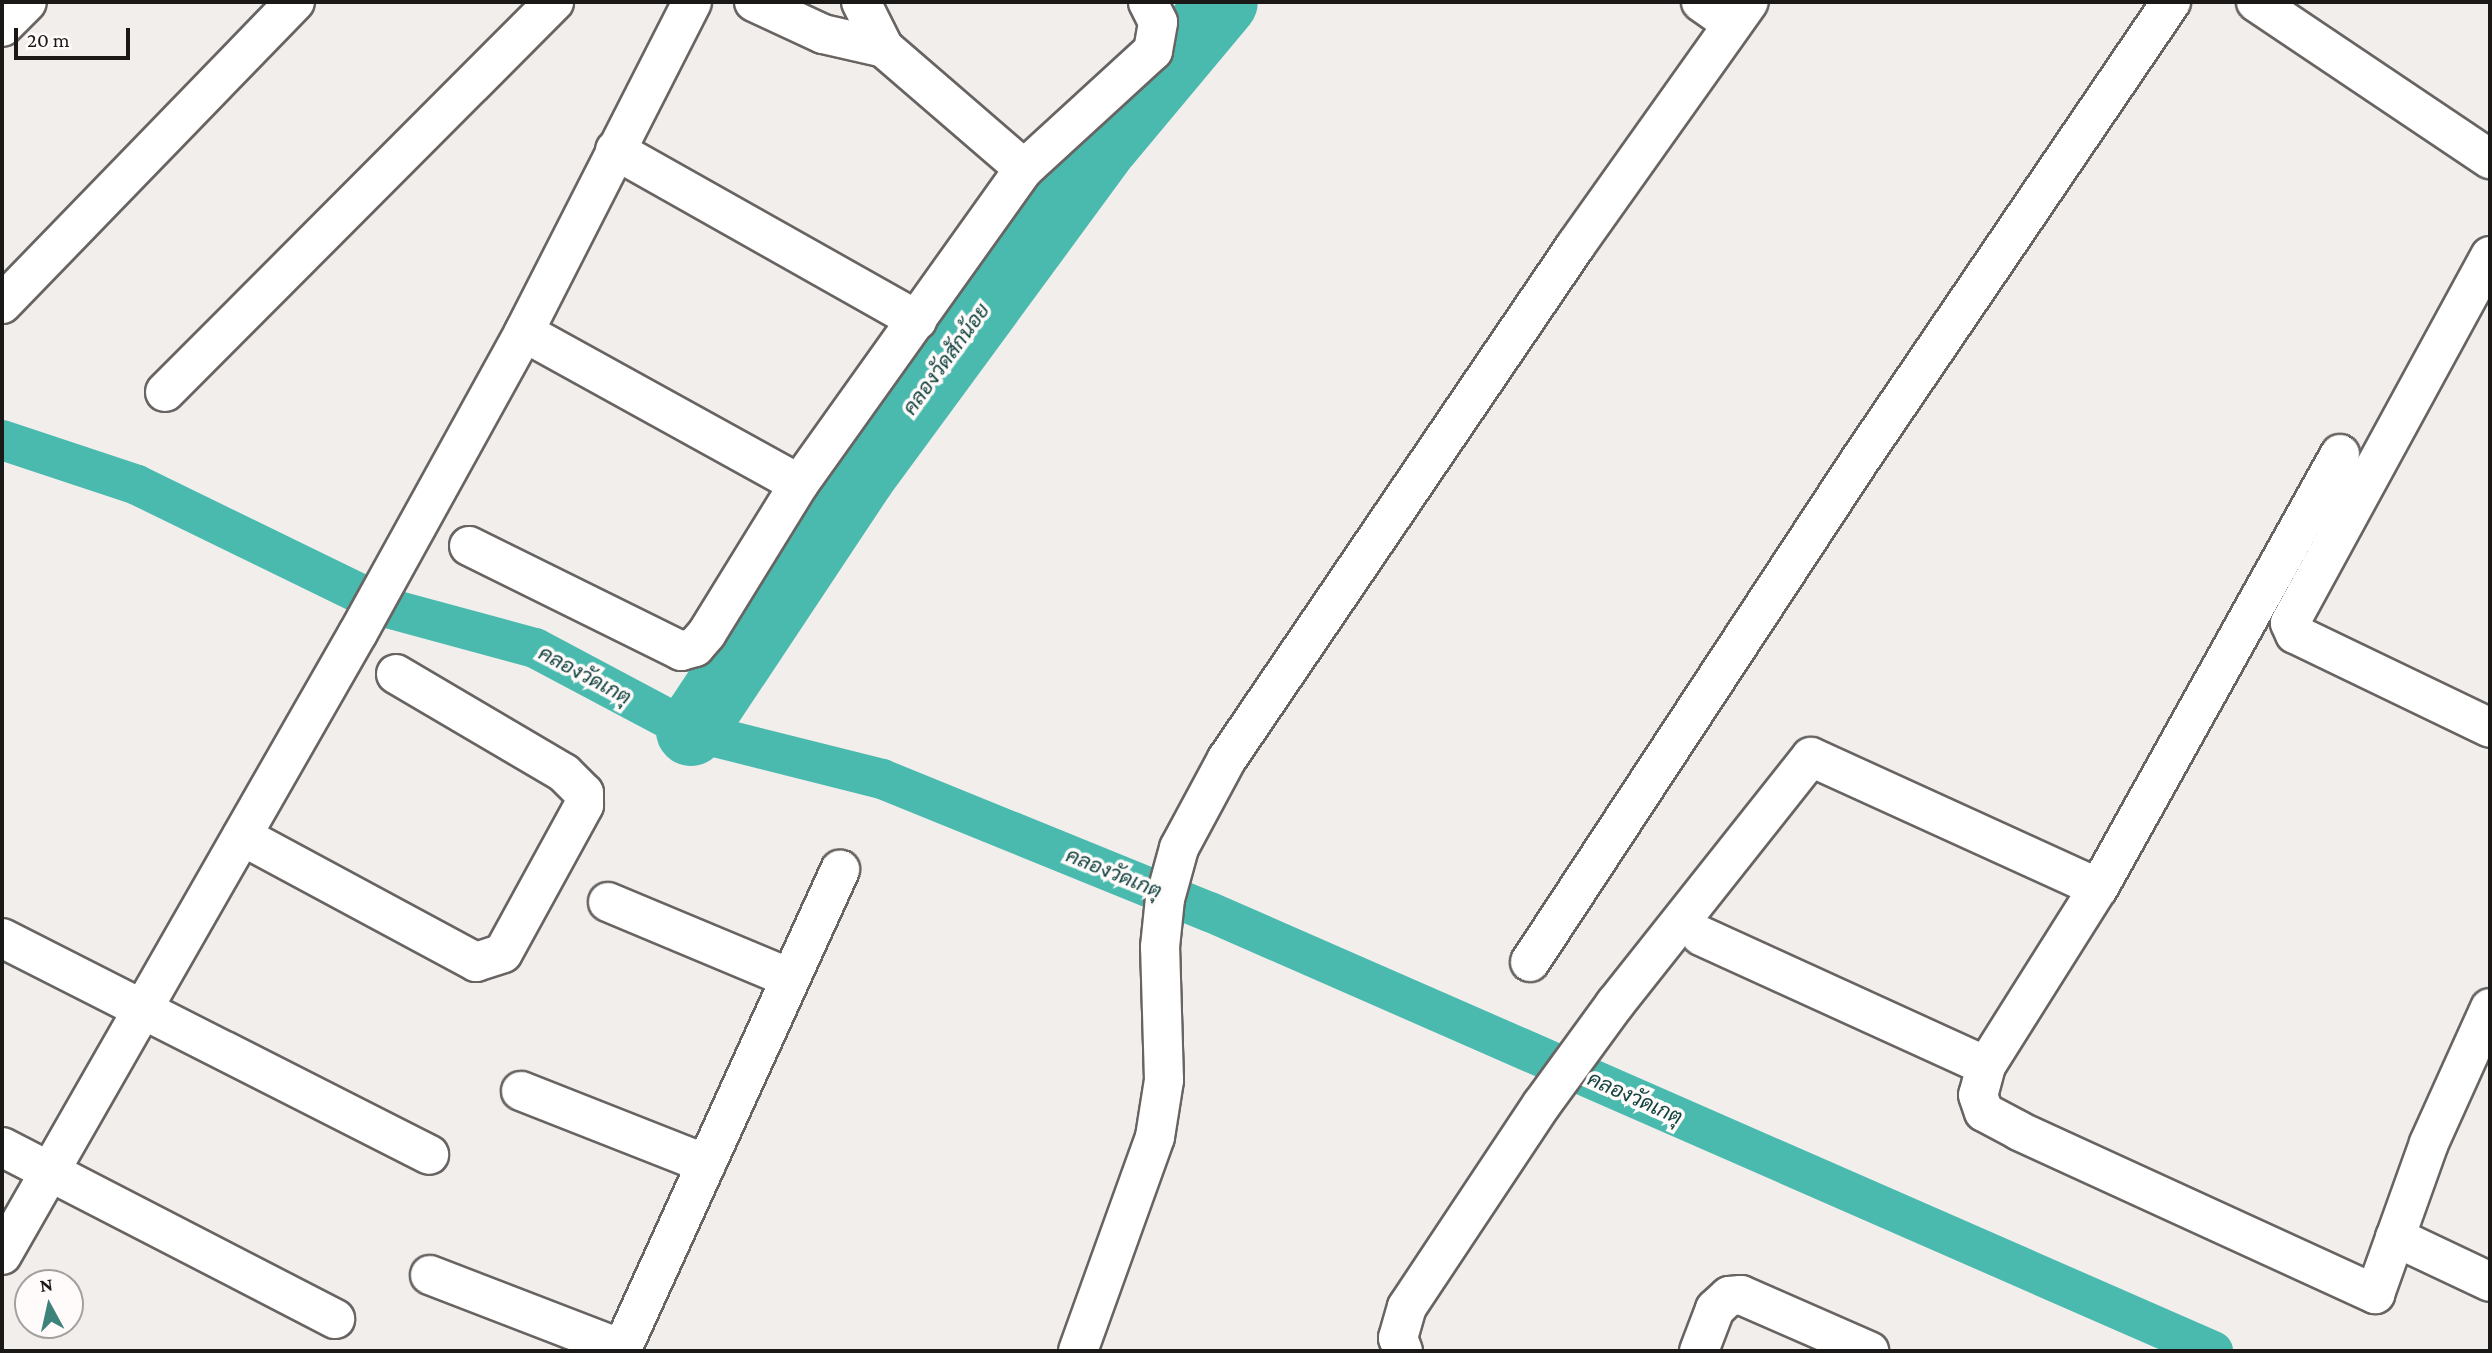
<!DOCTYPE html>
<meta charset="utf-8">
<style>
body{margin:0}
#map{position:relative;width:2492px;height:1353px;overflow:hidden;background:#f2eeec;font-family:"Crimson Pro",Sarabun,serif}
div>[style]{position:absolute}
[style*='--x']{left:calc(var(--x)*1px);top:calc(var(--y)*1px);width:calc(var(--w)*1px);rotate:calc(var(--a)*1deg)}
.canal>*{height:40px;margin:-20px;padding:0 20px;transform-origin:20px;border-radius:20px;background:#4abaaf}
.river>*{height:70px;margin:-35px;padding:0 35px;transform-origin:35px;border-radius:35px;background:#4abaaf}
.roads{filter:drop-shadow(2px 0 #686462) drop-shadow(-2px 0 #686462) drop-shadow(0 2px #686462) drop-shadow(0 -2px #686462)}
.minor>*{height:38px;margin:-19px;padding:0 19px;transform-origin:19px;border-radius:19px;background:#fff}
span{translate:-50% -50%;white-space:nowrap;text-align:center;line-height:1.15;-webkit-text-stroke:7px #fffbfa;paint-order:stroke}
.water-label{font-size:21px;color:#11433f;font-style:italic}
.frame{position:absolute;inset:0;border:4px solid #1a1918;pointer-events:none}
.north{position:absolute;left:14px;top:1269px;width:70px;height:70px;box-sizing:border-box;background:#fffbfa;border:2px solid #a3a1a0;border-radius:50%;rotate:352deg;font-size:19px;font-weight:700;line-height:28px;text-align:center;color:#1a1918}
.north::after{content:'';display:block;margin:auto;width:24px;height:32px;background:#3d837c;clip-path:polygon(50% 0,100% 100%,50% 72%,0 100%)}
.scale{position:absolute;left:14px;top:28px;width:116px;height:32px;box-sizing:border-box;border:4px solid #1a1918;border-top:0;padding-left:9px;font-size:21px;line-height:24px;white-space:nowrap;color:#1a1918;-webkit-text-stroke:5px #fffbfa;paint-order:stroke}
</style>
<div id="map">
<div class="canal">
<i style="--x:2;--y:440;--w:142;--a:18.4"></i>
<i style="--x:137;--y:485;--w:283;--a:26"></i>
<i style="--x:391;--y:609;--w:149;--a:15.2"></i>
<i style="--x:535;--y:648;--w:177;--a:28"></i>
<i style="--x:691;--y:731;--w:197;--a:14.1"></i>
<i style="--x:882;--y:779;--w:354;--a:22.1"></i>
<i style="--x:1210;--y:912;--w:1095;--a:23.64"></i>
</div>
<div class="river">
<i style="--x:691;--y:731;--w:307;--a:-56.4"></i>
<i style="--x:861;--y:475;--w:413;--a:-53.7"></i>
<i style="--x:1106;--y:142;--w:182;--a:-50.1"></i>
</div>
<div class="roads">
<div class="minor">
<i style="--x:754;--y:2;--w:76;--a:24.9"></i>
<i style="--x:823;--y:34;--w:63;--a:12.9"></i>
<i style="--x:884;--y:48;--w:185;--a:40.8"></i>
<i style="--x:1024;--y:169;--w:175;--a:-42.5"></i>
<i style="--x:1153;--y:51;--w:29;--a:-80"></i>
<i style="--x:1158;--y:22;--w:22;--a:-117"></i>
<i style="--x:861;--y:2;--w:51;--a:63.4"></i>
<i style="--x:1701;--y:2;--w:38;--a:35"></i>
<i style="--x:2256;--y:2;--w:282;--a:33.9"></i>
<i style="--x:2;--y:27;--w:35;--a:-45"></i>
<i style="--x:615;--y:150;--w:347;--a:29.4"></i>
<i style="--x:2490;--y:256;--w:418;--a:118.6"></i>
<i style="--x:2290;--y:623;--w:12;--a:66"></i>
<i style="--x:2295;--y:634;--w:216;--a:25.7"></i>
<i style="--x:2;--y:304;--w:421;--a:-45.9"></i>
<i style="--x:165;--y:392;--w:551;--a:-45.07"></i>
<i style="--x:2340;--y:454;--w:497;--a:119.1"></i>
<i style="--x:2098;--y:888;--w:210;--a:122.2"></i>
<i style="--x:1986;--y:1066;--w:30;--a:105"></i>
<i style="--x:1978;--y:1095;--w:18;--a:71"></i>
<i style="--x:1984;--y:1112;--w:40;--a:28"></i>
<i style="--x:2019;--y:1131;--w:392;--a:24.6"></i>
<i style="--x:2375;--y:1294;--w:160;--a:-70.3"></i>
<i style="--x:2429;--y:1143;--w:148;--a:-65.7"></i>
<i style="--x:799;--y:484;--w:387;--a:-54.5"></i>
<i style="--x:469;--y:546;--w:237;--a:26.3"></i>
<i style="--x:681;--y:651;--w:15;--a:-16"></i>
<i style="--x:695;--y:647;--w:18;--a:-49"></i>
<i style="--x:707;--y:633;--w:175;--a:-58.3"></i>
<i style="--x:799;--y:484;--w:314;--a:-151.1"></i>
<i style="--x:242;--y:836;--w:266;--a:28.3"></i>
<i style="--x:476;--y:962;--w:28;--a:-18"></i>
<i style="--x:503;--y:953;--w:169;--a:-61.3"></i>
<i style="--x:584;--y:805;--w:12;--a:-90"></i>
<i style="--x:584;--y:793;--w:28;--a:-135"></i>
<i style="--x:564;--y:773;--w:195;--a:-149.5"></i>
<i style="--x:608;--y:902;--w:197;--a:22.7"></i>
<i style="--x:1701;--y:936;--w:313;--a:24.5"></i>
<i style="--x:2;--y:938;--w:479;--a:26.9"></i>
<i style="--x:1530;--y:962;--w:601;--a:-56.68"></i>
<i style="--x:1860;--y:460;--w:554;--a:-55.82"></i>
<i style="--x:521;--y:1091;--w:199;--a:21.5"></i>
<i style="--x:2;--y:1147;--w:375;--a:27.3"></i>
<i style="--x:2395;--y:1237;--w:105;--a:25.3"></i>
<i style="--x:2;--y:1255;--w:717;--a:-60.22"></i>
<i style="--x:358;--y:633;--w:344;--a:-61.1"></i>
<i style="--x:524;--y:332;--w:370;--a:-63"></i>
<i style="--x:430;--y:1275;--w:206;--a:21.1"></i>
<i style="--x:621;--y:1351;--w:529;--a:-65.52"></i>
<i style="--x:1078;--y:1351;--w:227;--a:-70.2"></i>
<i style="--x:1155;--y:1137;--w:58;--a:-81"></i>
<i style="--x:1164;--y:1080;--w:133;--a:-91.7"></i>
<i style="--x:1160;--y:947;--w:48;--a:-84.1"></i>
<i style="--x:1165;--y:899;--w:53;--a:-74.6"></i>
<i style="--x:1179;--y:848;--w:101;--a:-61.7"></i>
<i style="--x:1227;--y:759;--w:621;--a:-55.82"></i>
<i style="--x:1576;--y:245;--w:298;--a:-54.6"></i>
<i style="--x:1403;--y:1351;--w:14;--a:-111"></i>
<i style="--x:1398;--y:1338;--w:32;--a:-74"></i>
<i style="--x:1407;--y:1307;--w:244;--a:-56.4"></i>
<i style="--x:1542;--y:1104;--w:124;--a:-53.9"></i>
<i style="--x:1615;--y:1004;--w:315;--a:-51.6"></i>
<i style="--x:1811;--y:757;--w:315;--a:24.5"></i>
<i style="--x:1699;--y:1351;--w:45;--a:-69.1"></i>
<i style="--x:1715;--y:1309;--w:19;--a:-43"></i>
<i style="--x:1729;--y:1296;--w:12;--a:-5"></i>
<i style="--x:1741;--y:1295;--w:140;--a:23.6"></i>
</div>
</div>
<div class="water-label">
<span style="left:946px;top:359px;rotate:-54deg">คลองวัดสักน้อย</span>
<span style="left:585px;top:675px;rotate:28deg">คลองวัดเกตุ</span>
<span style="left:1114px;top:873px;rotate:22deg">คลองวัดเกตุ</span>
<span style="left:1635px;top:1098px;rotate:24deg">คลองวัดเกตุ</span>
</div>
<div class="frame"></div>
<div class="north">N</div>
<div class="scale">20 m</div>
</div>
